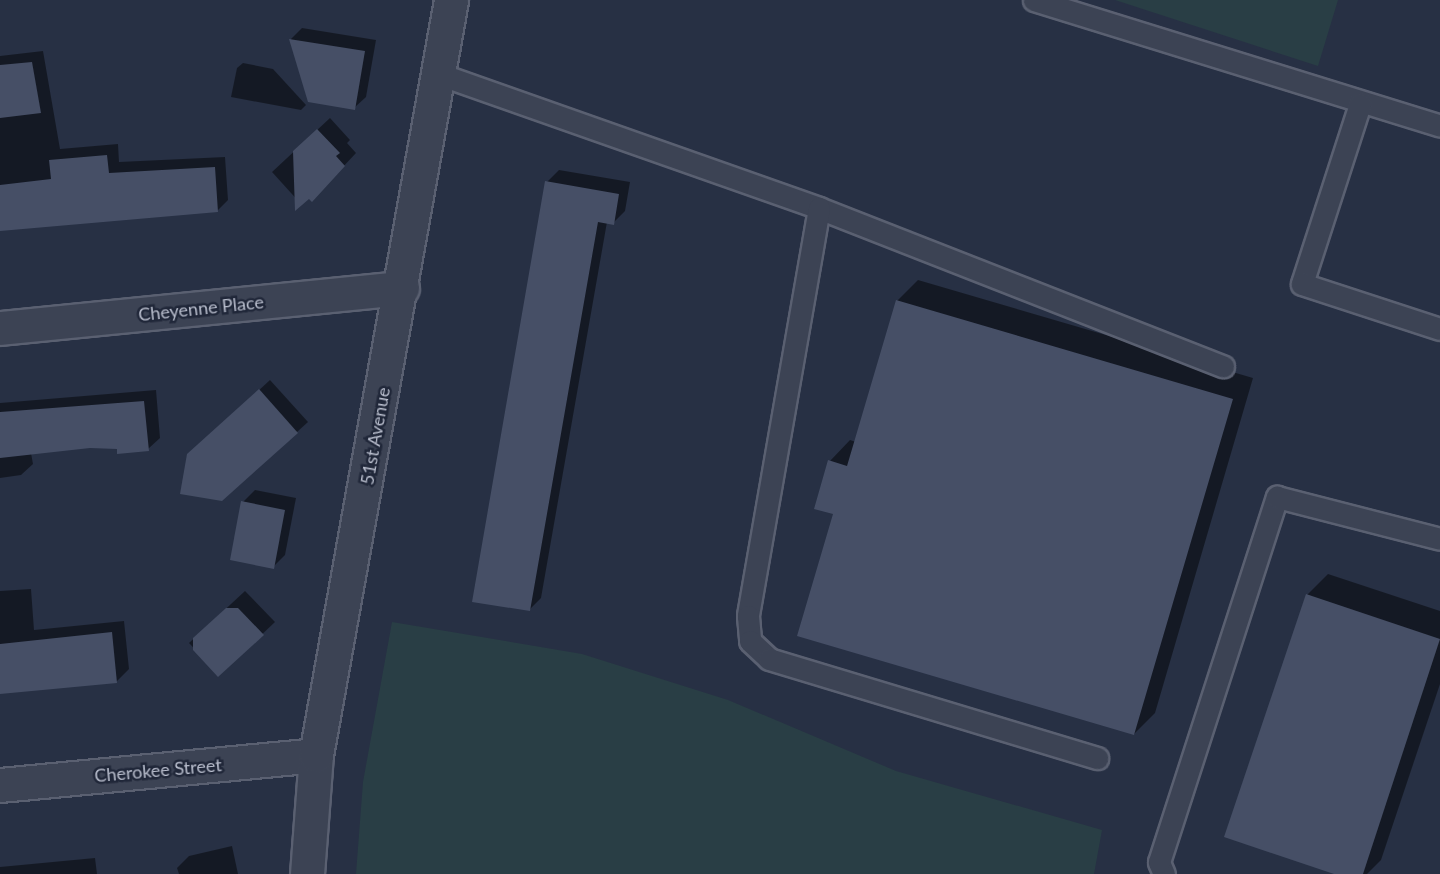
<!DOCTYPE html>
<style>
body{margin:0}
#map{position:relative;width:1440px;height:874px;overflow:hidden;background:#273044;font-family:Lato,sans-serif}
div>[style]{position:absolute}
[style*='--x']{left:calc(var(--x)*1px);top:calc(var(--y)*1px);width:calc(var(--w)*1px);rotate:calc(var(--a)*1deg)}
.green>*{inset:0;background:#293e45}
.shadow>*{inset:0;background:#0007}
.building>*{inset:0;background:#464f66}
.roads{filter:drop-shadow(2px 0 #5a6071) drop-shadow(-2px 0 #5a6071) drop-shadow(0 2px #5a6071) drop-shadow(0 -2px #5a6071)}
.service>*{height:21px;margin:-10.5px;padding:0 10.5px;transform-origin:10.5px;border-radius:10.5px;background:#3c4354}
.minor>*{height:33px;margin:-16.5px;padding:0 16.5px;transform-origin:16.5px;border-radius:16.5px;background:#3c4354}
span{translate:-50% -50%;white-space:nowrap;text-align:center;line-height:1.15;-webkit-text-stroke:5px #202739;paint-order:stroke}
.street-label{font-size:18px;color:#b9becd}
</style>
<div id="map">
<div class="green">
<i style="clip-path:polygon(1115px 0,1338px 0,1318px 66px)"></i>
<i style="clip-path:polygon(392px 622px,582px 654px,728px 700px,896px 771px,1102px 830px,1094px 874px,356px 874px,363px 782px)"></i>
</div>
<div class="shadow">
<i style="clip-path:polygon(302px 28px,376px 40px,366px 97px,354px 108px,310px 100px,291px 39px)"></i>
<i style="clip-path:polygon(43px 51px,60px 149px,118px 144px,119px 162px,225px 157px,228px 200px,217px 211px,0 230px,0 56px)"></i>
<i style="clip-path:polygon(243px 63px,273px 69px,306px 105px,301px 110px,231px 97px,237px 68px)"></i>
<i style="clip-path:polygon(330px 118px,350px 140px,347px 143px,356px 153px,312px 200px,309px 197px,301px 204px,272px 172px)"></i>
<i style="clip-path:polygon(559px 170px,630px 182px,625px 211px,613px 223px,607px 222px,541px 598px,529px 610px,547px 182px)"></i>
<i style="clip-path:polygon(918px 280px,1253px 378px,1155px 713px,1134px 734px,835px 513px,830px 461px,850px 440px,856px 442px,897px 301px)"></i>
<i style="clip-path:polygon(270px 380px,308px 422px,297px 432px,200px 444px)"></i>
<i style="clip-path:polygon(156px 390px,160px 438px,148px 449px,90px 447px,31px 453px,33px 464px,21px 475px,0 478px,0 403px)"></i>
<i style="clip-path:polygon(255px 490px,296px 498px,285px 555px,273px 567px,243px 502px)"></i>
<i style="clip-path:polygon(1328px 574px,1440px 611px,1440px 684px,1381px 860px,1367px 874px,1339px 874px,1307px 595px)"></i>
<i style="clip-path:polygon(31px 589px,34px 630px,124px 621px,129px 669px,117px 681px,0 693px,0 591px)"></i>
<i style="clip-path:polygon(245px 591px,275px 622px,219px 675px,189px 643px)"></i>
<i style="clip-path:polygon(232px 846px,238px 874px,179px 874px,177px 868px,189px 856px)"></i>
<i style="clip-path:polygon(95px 858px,97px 874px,0 874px,0 867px)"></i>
</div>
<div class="building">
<i style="clip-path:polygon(289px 39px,365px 51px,355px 110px,308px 102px)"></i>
<i style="clip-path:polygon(32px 62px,41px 113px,0 118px,0 65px)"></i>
<i style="clip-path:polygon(317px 129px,340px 153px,336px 156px,345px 166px,312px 202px,309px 199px,295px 211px,293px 151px)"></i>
<i style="clip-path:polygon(107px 155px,109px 173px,215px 167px,218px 212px,0 231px,0 185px,51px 179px,49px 160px)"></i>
<i style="clip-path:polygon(545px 181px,619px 194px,614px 225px,598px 222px,530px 611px,472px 602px)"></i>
<i style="clip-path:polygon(896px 300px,1233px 399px,1134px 735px,797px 636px,833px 514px,814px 509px,828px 460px,847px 466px)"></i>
<i style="clip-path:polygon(259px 389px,298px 433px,222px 501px,180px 494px,187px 454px)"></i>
<i style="clip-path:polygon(144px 401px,149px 451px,117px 454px,117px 449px,90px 448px,0 458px,0 412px)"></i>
<i style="clip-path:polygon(241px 501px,285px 510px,274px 569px,230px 560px)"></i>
<i style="clip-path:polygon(1306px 594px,1440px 639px,1363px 874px,1334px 874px,1224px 837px)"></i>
<i style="clip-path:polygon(226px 608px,238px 608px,264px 635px,218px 677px,193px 650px,193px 638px)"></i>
<i style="clip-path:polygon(112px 632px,117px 683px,0 694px,0 644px)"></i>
</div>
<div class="roads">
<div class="service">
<i style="--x:1034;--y:0;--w:425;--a:17.2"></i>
<i style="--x:439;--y:74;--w:403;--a:19.4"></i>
<i style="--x:819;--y:208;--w:434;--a:21.4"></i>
<i style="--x:1360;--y:104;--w:189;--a:107.9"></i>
<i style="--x:1302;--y:284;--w:145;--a:18.1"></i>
<i style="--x:819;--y:208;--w:414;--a:99.9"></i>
<i style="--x:748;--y:616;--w:25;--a:85"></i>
<i style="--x:750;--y:641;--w:26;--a:43"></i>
<i style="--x:769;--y:659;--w:343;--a:16.8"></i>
<i style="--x:1164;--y:874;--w:13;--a:-113"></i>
<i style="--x:1159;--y:862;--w:384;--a:-72.1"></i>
<i style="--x:1277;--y:497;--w:168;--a:14.4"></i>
</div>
<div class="minor">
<i style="--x:0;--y:328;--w:404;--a:-5.7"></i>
<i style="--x:0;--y:785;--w:317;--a:-5.4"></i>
<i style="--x:307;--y:874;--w:119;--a:-85.7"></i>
<i style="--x:316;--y:755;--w:767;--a:-79.86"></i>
</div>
</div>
<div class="street-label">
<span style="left:201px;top:308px;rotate:-6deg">Cheyenne Place</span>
<span style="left:375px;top:436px;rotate:-80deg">51st Avenue</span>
<span style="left:158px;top:770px;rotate:-5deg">Cherokee Street</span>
</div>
</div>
